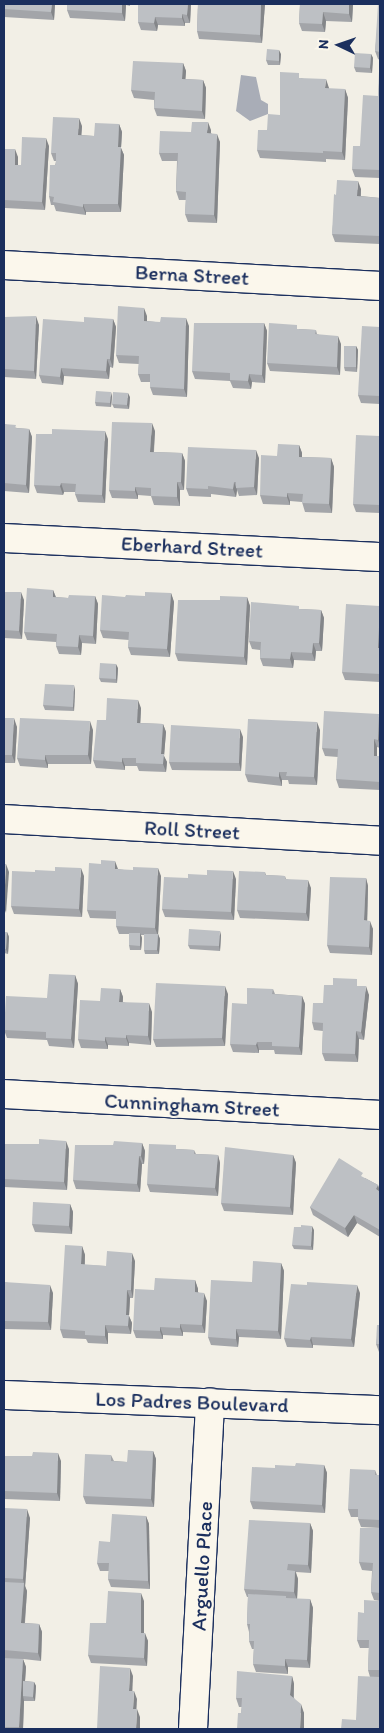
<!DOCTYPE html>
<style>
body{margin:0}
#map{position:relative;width:384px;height:1733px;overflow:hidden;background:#f2efe6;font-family:Itim,sans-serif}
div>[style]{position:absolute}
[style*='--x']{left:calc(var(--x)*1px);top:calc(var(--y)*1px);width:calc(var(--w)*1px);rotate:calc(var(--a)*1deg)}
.water>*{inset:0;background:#a9adb7}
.roads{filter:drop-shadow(1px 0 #1b2f5e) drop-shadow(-1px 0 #1b2f5e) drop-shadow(0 1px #1b2f5e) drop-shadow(0 -1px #1b2f5e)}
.street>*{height:28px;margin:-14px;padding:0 14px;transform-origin:14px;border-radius:14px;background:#fbf7ec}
.secondary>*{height:28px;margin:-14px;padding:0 14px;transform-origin:14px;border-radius:14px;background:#fbf7ec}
.wall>*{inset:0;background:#a3a5a9}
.shaded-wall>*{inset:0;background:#848689}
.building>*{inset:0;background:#bdc0c4}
span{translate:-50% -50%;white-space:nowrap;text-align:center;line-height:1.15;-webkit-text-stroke:4px #fbf7ec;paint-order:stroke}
.street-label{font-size:21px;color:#1b2f5e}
.frame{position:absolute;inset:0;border:5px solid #1b2f5e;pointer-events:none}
.north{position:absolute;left:314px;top:20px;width:50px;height:50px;-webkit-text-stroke:4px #fbf7ec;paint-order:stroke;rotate:273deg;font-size:14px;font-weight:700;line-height:20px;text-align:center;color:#1b2f5e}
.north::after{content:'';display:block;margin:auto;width:18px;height:22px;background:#1b2f5e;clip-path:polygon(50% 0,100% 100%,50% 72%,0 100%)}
</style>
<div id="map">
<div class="water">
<i style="clip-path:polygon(241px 75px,256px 77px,261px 100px,268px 104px,268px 114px,250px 121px,236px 111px)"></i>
</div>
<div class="roads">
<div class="street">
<i style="--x:4;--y:265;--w:377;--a:3.2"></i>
<i style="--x:4;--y:538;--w:376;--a:2.9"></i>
<i style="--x:4;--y:819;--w:377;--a:3.3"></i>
<i style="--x:4;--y:1094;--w:377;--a:3.2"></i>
<i style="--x:193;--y:1729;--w:327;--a:-87"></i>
</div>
<div class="secondary">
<i style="--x:4;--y:1395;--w:376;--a:2.3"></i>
</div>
</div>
<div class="wall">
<i style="clip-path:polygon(4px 4px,55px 4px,54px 20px,4px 17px)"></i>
<i style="clip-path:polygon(67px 4px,130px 4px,130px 6px,126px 5px,125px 21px,70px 18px,67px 10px)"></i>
<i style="clip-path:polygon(138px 4px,191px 4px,190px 23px,185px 23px,185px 26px,158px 25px,157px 31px,141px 30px,138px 22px)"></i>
<i style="clip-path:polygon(198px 4px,265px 4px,262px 43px,199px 39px,197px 31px)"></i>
<i style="clip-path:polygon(300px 4px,353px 4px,352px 22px,326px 21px,325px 32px,302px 31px,299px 23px)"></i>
<i style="clip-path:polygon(380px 4px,380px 60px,378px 59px,375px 51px)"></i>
<i style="clip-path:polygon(281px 54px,280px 65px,268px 65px,266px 60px)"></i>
<i style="clip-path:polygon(371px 54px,373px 58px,372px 73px,356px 72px,354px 67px)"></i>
<i style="clip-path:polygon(183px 63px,186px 71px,185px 79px,203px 80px,206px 88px,205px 119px,157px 116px,154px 108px,154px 100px,134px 98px,131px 90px)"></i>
<i style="clip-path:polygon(380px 71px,380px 178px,355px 177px,352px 169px,378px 96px)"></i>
<i style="clip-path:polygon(301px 78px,329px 88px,329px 89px,345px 89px,348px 98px,345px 160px,326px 159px,326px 162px,260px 158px,257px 150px,267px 130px,280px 115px)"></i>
<i style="clip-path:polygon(119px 124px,122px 132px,121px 148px,124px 155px,121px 212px,86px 212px,86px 215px,56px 211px,54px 205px,51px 205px,49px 196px,56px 161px,54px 161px,51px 153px,82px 126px,81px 135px,94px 136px)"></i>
<i style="clip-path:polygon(211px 130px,211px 133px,220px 142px,217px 223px,188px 222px,185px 214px,186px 200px,179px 200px,176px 191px,177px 161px,162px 161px,159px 153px,191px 132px)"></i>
<i style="clip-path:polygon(49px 146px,45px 210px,5px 208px,5px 211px,4px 211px,4px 149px,18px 157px,18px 165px,21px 165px)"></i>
<i style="clip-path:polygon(361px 189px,361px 196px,380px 198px,380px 244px,335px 242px,332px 234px,336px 195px)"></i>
<i style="clip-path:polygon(147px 316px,147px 321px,189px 326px,187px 397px,153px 395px,150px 387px,150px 382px,141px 382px,138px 374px,139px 364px,119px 363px,116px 355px)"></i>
<i style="clip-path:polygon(4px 317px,39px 325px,36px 379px,4px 377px)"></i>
<i style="clip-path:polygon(113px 319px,116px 327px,113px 368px,110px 367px,109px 379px,64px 376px,63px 385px,42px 383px,39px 375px,84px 322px)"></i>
<i style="clip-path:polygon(264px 323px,267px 331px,265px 383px,252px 382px,251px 389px,233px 388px,230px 381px,195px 379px,192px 371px)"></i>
<i style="clip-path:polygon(380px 327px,380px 404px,361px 403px,358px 395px)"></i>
<i style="clip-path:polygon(299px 329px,316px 330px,317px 334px,341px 344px,340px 375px,270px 371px,267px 363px)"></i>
<i style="clip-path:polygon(356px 346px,358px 350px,357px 372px,345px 371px,344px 367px)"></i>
<i style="clip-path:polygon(112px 396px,111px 407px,96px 406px,95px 402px)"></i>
<i style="clip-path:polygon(130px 397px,129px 409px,114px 408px,112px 404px)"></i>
<i style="clip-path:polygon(4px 424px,17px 428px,29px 429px,32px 437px,29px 493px,4px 491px)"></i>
<i style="clip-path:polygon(155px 431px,154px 452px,182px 453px,185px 461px,184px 490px,180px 490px,180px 506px,154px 505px,151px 496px,138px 495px,138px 499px,112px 498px,109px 490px)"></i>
<i style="clip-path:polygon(380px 436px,380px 513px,356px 512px,353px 504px)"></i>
<i style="clip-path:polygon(108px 439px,105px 503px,78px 502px,75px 494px,75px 492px,64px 492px,63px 495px,37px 493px,34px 485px)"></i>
<i style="clip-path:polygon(299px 445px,302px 453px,302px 457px,331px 458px,334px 467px,332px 513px,305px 512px,302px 502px,290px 501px,290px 505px,263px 504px,260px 495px,277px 456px)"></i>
<i style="clip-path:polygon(259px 458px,257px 495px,239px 496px,237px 490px,236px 497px,211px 494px,211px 497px,189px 496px,186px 488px)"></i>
<i style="clip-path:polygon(53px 590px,56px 597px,68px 598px,95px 596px,98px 604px,96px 644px,82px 643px,81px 655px,59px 654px,56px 646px,56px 642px,27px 640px,24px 632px)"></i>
<i style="clip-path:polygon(4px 592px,24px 600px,22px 639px,4px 638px)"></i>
<i style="clip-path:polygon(171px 593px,174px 602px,170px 657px,131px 655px,128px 647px,129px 640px,103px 638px,100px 630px,125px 597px,145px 596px)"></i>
<i style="clip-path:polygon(247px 597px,250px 606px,247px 665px,178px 661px,175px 653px,220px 600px)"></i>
<i style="clip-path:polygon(380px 606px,380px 682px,345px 680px,342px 672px)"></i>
<i style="clip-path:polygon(300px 609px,321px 610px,324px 618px,322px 651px,316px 651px,315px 661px,294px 660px,293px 668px,263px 666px,260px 658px,260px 650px,252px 649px,249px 641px)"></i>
<i style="clip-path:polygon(118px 668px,117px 683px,101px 682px,99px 678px)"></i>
<i style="clip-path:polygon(75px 690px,74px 711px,45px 710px,43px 705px)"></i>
<i style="clip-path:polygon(141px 708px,140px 723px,163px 724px,166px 732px,164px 756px,167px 762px,166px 772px,139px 771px,137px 766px,125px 766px,125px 770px,96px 768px,93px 760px,106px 720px)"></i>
<i style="clip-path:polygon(380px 716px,380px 748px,377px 747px,377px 756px,380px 756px,380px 790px,339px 788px,336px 779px,338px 757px,325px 756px,322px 748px)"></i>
<i style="clip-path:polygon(4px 718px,17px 727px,15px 763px,4px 763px)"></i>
<i style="clip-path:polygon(93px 730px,91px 764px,48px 764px,48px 768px,20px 766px,17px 758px)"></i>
<i style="clip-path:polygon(320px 730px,317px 785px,289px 784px,288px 780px,282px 780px,282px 786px,248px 782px,245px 774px)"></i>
<i style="clip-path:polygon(243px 737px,241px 771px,172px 770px,169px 762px)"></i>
<i style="clip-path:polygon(118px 869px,161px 876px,158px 934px,160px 939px,159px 954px,145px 954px,144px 950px,144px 935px,141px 935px,142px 938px,141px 950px,130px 950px,129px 945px,129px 934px,119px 934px,116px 926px,116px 919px,90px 918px,87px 910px)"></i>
<i style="clip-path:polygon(265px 872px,266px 875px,285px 876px,286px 879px,311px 888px,309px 921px,240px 918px,237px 910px)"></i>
<i style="clip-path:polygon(84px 876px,82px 917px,14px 914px,11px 906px)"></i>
<i style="clip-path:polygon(188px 878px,236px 879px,234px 920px,165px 917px,162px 909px)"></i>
<i style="clip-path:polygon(366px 878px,368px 886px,367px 921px,373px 929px,372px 955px,330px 953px,327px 945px)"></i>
<i style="clip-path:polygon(4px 932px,7px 932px,9px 937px,8px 954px,4px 953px)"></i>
<i style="clip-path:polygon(221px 935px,220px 951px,190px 949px,188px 945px)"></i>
<i style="clip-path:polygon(75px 975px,78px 984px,74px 1048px,49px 1046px,47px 1040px,7px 1038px,4px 1030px,47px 998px)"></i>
<i style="clip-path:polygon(360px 986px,369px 995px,364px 1040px,359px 1039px,358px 1062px,325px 1061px,322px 1053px,323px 1031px,314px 1030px,312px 1022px,323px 1003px)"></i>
<i style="clip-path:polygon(120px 989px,123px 997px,123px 1002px,152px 1012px,151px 1045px,129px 1043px,129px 1046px,108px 1045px,108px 1049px,81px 1048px,78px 1039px,100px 1001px)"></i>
<i style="clip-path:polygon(273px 989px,275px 994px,302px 996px,305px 1004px,302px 1055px,275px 1054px,274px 1050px,259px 1050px,259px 1053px,233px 1052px,230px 1044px,247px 1004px)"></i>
<i style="clip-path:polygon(228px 994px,225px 1046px,156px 1047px,153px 1039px)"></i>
<i style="clip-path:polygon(142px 1143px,145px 1151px,144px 1164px,142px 1164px,140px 1192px,76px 1189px,73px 1180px,113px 1145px)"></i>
<i style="clip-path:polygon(4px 1144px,69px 1149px,67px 1190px,4px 1187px)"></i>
<i style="clip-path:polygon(177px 1149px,194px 1150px,196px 1154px,218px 1155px,220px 1163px,218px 1196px,150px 1192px,147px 1184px)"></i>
<i style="clip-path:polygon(293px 1155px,296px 1163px,293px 1215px,224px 1211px,221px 1203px)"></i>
<i style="clip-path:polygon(365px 1178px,378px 1185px,380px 1192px,380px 1237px,357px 1223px,348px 1237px,313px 1215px,310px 1207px)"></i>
<i style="clip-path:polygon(70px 1204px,73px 1212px,72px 1234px,35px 1232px,32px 1224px)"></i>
<i style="clip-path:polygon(314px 1230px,313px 1250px,294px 1249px,292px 1245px)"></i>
<i style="clip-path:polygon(82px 1246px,85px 1255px,85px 1265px,106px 1266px,135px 1261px,133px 1298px,130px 1298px,129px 1316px,132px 1323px,131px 1334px,108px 1333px,108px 1344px,88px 1343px,86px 1339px,63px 1338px,60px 1329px)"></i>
<i style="clip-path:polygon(281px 1263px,284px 1271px,281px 1339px,239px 1337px,238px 1347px,211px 1345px,208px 1337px,252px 1282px)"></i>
<i style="clip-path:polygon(195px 1280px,198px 1289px,198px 1292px,207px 1301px,205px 1333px,183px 1332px,183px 1336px,163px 1335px,163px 1339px,136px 1338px,133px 1330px,154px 1290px)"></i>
<i style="clip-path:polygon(4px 1282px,53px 1293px,51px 1330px,4px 1329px)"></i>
<i style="clip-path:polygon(360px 1293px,354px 1347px,313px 1345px,313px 1348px,287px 1347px,284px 1338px)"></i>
<i style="clip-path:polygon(380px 1325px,380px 1352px,379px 1352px,376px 1344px)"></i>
<i style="clip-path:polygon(153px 1451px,156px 1459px,154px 1507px,86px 1504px,83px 1496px,111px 1455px,114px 1461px,127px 1462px)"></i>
<i style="clip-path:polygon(4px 1456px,61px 1461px,60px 1501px,4px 1499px)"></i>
<i style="clip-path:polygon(324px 1465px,327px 1473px,325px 1513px,253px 1509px,250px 1501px,275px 1468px)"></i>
<i style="clip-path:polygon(375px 1470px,377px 1475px,380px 1475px,380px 1528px,361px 1527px,358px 1519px,358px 1517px,351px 1517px,348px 1509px)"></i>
<i style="clip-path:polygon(4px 1508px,30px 1518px,25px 1587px,27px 1591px,25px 1623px,39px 1624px,42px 1632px,41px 1661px,23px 1659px,26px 1667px,25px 1681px,34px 1682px,36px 1686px,35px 1701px,24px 1701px,23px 1729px,4px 1729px)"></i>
<i style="clip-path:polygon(146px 1516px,149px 1524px,150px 1589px,111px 1587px,108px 1579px,109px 1571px,100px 1571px,97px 1563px,110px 1542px)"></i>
<i style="clip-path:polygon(310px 1523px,313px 1531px,311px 1573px,296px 1572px,298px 1579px,297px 1599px,310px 1599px,313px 1608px,310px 1668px,288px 1667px,288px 1674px,256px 1672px,253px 1664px,254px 1649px,252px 1649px,249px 1641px,249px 1632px,247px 1624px,248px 1597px,247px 1597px,244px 1589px)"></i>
<i style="clip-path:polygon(380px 1528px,380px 1601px,374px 1600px,371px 1592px,372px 1571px,362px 1570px,359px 1562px)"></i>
<i style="clip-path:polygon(144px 1601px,144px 1633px,148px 1641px,147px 1666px,91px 1663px,88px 1655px,106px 1623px)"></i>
<i style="clip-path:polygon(380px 1601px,380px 1729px,356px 1720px,370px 1677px,368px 1670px,369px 1648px,360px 1648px,357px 1640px,364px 1613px)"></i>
<i style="clip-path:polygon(292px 1676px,294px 1684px,294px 1698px,304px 1713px,241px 1713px,242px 1707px,239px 1707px,236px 1698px)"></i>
</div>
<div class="shaded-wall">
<i style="clip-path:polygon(52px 4px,55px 4px,54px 20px,51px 12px)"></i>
<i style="clip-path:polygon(122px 4px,125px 4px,126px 5px,125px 21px,122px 13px)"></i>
<i style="clip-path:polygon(188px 4px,191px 4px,190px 23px,187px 15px)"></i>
<i style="clip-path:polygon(261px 4px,265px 4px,262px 43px,260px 35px)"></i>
<i style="clip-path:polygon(349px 4px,353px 4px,352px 22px,349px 14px)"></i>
<i style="clip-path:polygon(323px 12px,326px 21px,325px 32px,322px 24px)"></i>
<i style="clip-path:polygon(182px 14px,185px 23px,185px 26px,182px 18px)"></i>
<i style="clip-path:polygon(155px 17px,158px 25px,157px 31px,154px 23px)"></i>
<i style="clip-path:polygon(279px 50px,281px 54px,280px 65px,279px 61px)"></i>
<i style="clip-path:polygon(371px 54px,373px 58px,372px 73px,370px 68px)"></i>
<i style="clip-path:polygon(183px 63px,186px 71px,185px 87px,182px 79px)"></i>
<i style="clip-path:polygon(326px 79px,329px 88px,328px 97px,325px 88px)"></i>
<i style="clip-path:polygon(203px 80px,206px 88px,205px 119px,202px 111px)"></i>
<i style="clip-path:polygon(345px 89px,348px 98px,345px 160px,342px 152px)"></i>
<i style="clip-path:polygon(79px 118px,82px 126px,81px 143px,78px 135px)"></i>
<i style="clip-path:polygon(208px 122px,211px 130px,210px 141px,207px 133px)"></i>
<i style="clip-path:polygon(119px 124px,122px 132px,121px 148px,124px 155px,121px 212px,118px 204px,118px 147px)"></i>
<i style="clip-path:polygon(217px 134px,220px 142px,217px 223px,214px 215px)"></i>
<i style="clip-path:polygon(46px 138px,49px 146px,45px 210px,42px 202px)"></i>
<i style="clip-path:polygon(15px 149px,18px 157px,18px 173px,15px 165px)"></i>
<i style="clip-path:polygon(358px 181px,361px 189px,360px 204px,357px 196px)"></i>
<i style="clip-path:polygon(83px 204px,86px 212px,86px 215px,83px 207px)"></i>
<i style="clip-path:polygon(144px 308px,147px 316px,147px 329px,144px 321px)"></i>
<i style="clip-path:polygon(36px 316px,39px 325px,36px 379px,34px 371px)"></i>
<i style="clip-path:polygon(186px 318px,189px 326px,187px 397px,184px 389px)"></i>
<i style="clip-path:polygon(113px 319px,116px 327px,113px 368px,110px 359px)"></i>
<i style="clip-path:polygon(264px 323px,267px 331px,265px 383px,262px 375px)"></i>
<i style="clip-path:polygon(338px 336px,341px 344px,340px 375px,337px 367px)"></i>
<i style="clip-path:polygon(356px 346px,358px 350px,357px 372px,356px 367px)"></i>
<i style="clip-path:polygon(107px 359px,110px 367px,109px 379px,106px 371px)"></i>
<i style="clip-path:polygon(61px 368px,64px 376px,63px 385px,60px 377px)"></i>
<i style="clip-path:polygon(249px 374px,252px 382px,251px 389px,248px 381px)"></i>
<i style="clip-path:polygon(111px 392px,112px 396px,111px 407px,110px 403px)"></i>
<i style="clip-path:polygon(128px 393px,130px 397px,129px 409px,127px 405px)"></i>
<i style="clip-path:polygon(152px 423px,155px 431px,153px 460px,150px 452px)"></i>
<i style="clip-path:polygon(29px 429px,32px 437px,29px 493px,26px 485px)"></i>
<i style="clip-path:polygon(105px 431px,108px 439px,105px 503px,102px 495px)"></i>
<i style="clip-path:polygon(299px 445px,302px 453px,302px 465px,299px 457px)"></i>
<i style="clip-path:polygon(256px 450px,259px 458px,257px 495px,254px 487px)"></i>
<i style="clip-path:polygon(182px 453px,185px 461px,184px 490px,181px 482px)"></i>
<i style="clip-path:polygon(331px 458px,334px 467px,332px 513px,329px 504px)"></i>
<i style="clip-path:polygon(177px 482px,180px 490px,180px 506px,177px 497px)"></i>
<i style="clip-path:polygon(234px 482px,237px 490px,236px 497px,233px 489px)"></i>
<i style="clip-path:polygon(61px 483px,64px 492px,63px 495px,60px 486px)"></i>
<i style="clip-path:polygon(135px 487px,138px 495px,138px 499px,135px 491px)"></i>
<i style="clip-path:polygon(287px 493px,290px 501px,290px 505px,287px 497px)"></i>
<i style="clip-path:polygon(53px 590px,56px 598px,53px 597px)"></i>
<i style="clip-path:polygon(21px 592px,24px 600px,22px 639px,19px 631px)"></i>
<i style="clip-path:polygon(171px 593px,174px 602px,170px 657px,167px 649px)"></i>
<i style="clip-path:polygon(95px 596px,98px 604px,96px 644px,93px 636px)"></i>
<i style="clip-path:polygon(247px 597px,250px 606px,247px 665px,244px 657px)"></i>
<i style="clip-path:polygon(380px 606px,380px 655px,378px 648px)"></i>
<i style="clip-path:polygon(321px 610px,324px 618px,322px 651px,319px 643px)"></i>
<i style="clip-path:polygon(79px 635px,82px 643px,81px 655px,78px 647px)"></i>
<i style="clip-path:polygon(313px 643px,316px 651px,315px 661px,312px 653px)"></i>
<i style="clip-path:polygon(291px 652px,294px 660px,293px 668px,290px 659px)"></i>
<i style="clip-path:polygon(116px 664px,118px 668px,117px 683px,116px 679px)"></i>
<i style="clip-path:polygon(74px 685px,75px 690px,74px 711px,73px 707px)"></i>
<i style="clip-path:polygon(138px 700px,141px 708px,140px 731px,137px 723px)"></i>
<i style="clip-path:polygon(379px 714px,380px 716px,380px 746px,378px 740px)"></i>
<i style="clip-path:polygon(14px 718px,17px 727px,15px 763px,12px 755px)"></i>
<i style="clip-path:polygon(90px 721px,93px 730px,91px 764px,88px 755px)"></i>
<i style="clip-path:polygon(317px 722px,320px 730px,317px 785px,314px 777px)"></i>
<i style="clip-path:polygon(163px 724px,166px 732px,164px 756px,167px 762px,166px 772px,163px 764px,161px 754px)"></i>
<i style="clip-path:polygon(240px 729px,243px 737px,241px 771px,239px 763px)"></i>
<i style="clip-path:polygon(374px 739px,377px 747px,377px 764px,374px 756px)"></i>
<i style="clip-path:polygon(45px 755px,48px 764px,48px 768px,45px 760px)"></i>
<i style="clip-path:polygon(122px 758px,125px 766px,125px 770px,122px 762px)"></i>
<i style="clip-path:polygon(279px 772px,282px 780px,282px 786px,279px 777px)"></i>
<i style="clip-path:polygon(115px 861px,118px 869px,115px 869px)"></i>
<i style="clip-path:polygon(6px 864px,9px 872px,6px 913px,4px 907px)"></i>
<i style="clip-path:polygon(81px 868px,84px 876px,82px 917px,79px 909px)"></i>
<i style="clip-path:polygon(158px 868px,161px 876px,158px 936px,155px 928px)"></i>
<i style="clip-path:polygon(233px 871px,236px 879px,234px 920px,231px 912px)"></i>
<i style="clip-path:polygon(366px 878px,368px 886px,367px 929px,364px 920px)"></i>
<i style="clip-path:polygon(308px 880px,311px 888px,309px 921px,306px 913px)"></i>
<i style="clip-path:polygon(370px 921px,373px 929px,372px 955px,369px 947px)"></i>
<i style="clip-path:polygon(220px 931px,221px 935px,220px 951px,219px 946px)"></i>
<i style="clip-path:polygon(7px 932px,9px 937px,8px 954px,6px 949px)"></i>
<i style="clip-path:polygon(140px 933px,142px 938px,141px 950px,140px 946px)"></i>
<i style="clip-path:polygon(158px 934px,160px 939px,159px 954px,157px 950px)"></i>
<i style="clip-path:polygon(75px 975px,78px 984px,74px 1048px,71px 1039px)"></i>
<i style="clip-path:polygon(225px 986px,228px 994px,225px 1046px,222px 1038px)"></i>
<i style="clip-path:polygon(366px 986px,369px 995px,364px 1040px,361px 1032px)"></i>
<i style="clip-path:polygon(120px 989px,123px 997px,122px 1010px,119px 1002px)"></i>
<i style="clip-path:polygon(302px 996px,305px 1004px,302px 1055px,299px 1047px)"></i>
<i style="clip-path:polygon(149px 1003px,152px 1012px,151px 1045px,148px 1036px)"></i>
<i style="clip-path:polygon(356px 1031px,359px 1039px,358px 1062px,355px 1054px)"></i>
<i style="clip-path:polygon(126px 1035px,129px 1043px,129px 1046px,126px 1038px)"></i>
<i style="clip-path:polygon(105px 1037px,108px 1045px,108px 1049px,105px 1041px)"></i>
<i style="clip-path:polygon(257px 1042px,259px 1050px,259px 1053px,256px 1045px)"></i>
<i style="clip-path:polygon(66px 1141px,69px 1149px,67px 1190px,64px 1182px)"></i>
<i style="clip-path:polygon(142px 1143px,145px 1151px,144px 1164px,141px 1156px)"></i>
<i style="clip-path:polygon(218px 1155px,220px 1163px,218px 1196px,215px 1188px)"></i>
<i style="clip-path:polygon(293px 1155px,296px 1163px,293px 1215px,290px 1207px)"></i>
<i style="clip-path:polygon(139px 1156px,142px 1164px,140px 1192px,137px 1184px)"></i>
<i style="clip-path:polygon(378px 1185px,380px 1192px,376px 1189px)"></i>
<i style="clip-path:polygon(70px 1204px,73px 1212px,72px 1234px,69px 1226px)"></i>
<i style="clip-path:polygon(354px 1215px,357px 1223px,348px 1237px,345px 1228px)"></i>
<i style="clip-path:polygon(312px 1226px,314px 1230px,313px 1250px,311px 1246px)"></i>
<i style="clip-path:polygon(82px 1246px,85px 1255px,84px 1273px,81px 1264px)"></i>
<i style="clip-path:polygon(132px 1253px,135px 1261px,133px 1298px,131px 1290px)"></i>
<i style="clip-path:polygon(281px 1263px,284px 1271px,281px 1339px,278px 1331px)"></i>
<i style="clip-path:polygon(195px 1280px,198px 1289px,198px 1300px,195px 1292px)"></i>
<i style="clip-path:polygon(50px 1285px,53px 1293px,51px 1330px,48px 1322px)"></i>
<i style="clip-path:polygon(357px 1285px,360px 1293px,354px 1347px,351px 1339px)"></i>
<i style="clip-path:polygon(127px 1290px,130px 1298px,129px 1316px,132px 1323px,131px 1334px,128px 1326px,126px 1315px)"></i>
<i style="clip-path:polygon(204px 1293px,207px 1301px,205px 1333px,202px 1325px)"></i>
<i style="clip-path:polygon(180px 1324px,183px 1332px,183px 1336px,180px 1328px)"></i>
<i style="clip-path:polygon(105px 1325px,108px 1333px,108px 1344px,105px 1336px)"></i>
<i style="clip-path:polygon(160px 1327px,163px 1335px,163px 1339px,160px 1331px)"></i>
<i style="clip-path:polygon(236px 1329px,239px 1337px,238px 1347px,236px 1339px)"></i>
<i style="clip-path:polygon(311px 1337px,313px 1345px,313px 1348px,310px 1340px)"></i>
<i style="clip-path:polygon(153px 1451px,156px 1459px,154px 1507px,151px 1499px)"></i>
<i style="clip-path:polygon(58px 1453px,61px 1461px,60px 1501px,57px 1493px)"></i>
<i style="clip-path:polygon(324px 1465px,327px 1473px,325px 1513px,322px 1505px)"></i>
<i style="clip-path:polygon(27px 1509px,30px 1518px,25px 1587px,23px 1579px)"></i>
<i style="clip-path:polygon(146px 1516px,149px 1524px,150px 1589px,148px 1581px)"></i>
<i style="clip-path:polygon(310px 1523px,313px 1531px,311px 1573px,308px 1565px)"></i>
<i style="clip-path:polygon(295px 1571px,298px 1579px,297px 1600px,294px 1592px)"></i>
<i style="clip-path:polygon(24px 1583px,27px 1591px,24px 1631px,21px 1623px)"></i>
<i style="clip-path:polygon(141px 1593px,144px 1601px,144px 1641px,141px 1633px)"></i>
<i style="clip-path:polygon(310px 1599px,313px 1608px,310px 1668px,307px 1660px)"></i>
<i style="clip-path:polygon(39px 1624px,42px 1632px,41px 1661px,38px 1653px)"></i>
<i style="clip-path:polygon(145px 1633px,148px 1641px,147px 1666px,144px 1658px)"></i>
<i style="clip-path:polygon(23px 1659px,26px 1667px,24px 1696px,23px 1696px,24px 1701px,23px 1729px,20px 1729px,19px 1727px)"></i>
<i style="clip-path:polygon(285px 1659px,288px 1667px,288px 1674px,285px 1666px)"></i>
<i style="clip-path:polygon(130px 1668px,133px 1676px,132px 1699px,129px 1691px)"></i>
<i style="clip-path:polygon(292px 1676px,294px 1684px,293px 1703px,290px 1695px)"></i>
<i style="clip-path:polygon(34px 1682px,36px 1686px,35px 1701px,33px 1697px)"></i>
<i style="clip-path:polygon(134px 1691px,137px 1699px,136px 1717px,133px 1709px)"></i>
<i style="clip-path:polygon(301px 1704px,304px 1713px,304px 1729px,300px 1729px)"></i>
<i style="clip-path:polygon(137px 1709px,140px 1717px,140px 1729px,136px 1729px)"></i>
</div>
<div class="building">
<i style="clip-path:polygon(4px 4px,52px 4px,51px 12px,4px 9px)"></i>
<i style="clip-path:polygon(67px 4px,122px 4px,122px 13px,67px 10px)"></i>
<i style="clip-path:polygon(138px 4px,188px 4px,187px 15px,182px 14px,182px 18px,155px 17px,154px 23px,138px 22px)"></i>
<i style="clip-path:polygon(198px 4px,261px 4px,260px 35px,197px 31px)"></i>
<i style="clip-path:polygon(300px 4px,349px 4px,349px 14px,323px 12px,322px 24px,299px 23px)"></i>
<i style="clip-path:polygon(378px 4px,380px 4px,380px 52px,375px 51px)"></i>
<i style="clip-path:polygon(267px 49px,279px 50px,279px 61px,266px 60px)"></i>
<i style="clip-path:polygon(355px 53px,371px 54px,370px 68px,354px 67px)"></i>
<i style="clip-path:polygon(133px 61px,183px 63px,182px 79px,203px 80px,202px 111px,154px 108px,155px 92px,131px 90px)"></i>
<i style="clip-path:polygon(379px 71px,380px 71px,380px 170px,352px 169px,353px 146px,360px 146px,363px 95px,378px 96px)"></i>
<i style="clip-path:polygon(280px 72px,299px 73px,299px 78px,326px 79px,325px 88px,345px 89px,342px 152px,323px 151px,323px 153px,257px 150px,258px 130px,267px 130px,268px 114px,280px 115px)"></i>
<i style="clip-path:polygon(53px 117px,79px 118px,78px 135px,94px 136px,95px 123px,119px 124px,118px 147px,121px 147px,118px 204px,83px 204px,83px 207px,53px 202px,54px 197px,49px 196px,50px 165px,56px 165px,56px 153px,51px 153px)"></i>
<i style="clip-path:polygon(192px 122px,208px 122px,207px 133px,217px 134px,214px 215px,185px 214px,186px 192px,176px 191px,178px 153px,159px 153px,160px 131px,191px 132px)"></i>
<i style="clip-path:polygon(22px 137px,46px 138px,42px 202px,4px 200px,4px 149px,15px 149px,15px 165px,21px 165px)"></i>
<i style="clip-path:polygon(337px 180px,358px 181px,357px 196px,380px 198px,380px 236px,332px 234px,334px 194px,336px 195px)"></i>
<i style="clip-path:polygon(118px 306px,144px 308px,144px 321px,160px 322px,161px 317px,186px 318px,184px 389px,150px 387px,150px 374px,138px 374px,139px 356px,116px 355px)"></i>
<i style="clip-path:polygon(36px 316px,34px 371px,4px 369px,4px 317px)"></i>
<i style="clip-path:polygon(84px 317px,113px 319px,110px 359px,107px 359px,106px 371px,61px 368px,60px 377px,39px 375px,43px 319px,84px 322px)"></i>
<i style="clip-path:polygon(194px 323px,264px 323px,262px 375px,249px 374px,248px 381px,230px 380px,230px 373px,192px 371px)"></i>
<i style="clip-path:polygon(269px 323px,297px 325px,297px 329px,316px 330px,315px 334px,338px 336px,337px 367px,267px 363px)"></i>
<i style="clip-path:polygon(362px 326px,380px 327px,380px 396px,358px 395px)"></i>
<i style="clip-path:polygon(344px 346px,356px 346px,356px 367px,344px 367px)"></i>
<i style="clip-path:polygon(96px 391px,111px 392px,110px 403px,95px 402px)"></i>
<i style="clip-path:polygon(113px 392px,128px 393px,127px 405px,112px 404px)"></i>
<i style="clip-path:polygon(112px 422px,152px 423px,150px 452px,182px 453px,181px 482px,177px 482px,177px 497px,151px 496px,151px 488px,135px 487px,135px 491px,109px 490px)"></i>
<i style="clip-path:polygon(4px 424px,16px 425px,15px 428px,29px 429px,26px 485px,4px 483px)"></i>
<i style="clip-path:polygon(52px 429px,105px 431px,102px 495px,75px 494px,76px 484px,61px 483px,60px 486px,34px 485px,36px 434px,52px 434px)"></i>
<i style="clip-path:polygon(356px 435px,380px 436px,380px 505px,353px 504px)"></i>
<i style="clip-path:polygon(278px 444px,299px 445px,299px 457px,331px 458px,329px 504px,302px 503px,303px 494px,287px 493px,287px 497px,260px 495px,261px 455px,277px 456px)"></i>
<i style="clip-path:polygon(188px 447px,256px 450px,254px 487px,236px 488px,236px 482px,234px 482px,233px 489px,208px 486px,208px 489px,186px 488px)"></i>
<i style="clip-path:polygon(27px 588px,53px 590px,53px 597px,68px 598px,69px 595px,95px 596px,93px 636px,79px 635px,78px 647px,56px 646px,57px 634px,24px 632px)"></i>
<i style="clip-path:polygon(4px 592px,21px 592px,19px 631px,4px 630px)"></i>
<i style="clip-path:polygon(145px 592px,171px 593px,167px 649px,128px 647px,129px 632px,100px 630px,102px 595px,125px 597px,126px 595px,145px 596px)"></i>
<i style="clip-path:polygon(220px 596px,247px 597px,244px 657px,175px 653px,178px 600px,220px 600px)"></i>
<i style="clip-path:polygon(251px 602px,299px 606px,299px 609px,321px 610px,319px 643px,313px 643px,312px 653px,291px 652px,290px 659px,260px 658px,261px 642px,249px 641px)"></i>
<i style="clip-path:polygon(346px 604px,380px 606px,378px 648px,380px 648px,380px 674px,342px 672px)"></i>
<i style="clip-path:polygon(100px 663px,116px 664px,116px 679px,99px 678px)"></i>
<i style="clip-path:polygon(45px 684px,74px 685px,73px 707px,43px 705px)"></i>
<i style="clip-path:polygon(107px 698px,138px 700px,137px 723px,163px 724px,161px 754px,164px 754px,163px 764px,136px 763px,136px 758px,122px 758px,122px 762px,93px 760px,97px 720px,106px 720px)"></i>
<i style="clip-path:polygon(324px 711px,379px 714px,378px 740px,374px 739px,374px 756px,380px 756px,380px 782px,336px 779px,338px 749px,322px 748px)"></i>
<i style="clip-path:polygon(4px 718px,14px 718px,12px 755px,4px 755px)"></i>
<i style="clip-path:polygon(20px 718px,90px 721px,88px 755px,45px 755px,45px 760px,17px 758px)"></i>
<i style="clip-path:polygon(248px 719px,317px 722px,314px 777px,286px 776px,287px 772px,279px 772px,279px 777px,245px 774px)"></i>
<i style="clip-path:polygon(171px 725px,240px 729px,239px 763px,169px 762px)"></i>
<i style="clip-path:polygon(101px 860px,115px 861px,115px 869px,133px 870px,133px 867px,158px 868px,155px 928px,116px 926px,116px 911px,87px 910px,89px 863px,101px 864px)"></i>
<i style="clip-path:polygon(4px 864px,6px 864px,4px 893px)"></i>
<i style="clip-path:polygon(55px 867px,81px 868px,79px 909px,11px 906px,12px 871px,35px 872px,35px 870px,55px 871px)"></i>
<i style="clip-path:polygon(207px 870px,233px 871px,231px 912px,162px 909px,164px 877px,188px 878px,188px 874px,207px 875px)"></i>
<i style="clip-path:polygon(239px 871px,265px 872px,265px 875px,285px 876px,285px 879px,308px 880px,306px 913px,237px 910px)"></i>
<i style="clip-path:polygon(330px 877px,366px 878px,364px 920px,370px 921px,369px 947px,327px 945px)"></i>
<i style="clip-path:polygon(189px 929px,220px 931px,219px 946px,188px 945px)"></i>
<i style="clip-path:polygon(4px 932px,7px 932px,6px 949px,4px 949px)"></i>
<i style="clip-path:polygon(129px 933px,140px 933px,140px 946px,129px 945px)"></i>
<i style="clip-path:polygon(144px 934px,158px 934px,157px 950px,144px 950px)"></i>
<i style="clip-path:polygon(49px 974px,75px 975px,71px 1039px,46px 1038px,46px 1032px,4px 1030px,6px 996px,47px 998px)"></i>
<i style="clip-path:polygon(333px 978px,357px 979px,357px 986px,366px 986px,361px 1032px,356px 1031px,355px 1054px,322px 1053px,323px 1023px,312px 1022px,313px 1003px,323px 1003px,324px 985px,333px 985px)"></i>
<i style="clip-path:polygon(156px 983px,225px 986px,222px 1038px,153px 1039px)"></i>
<i style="clip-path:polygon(101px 988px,120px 989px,119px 1002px,149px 1003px,148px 1036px,126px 1035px,126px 1038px,105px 1037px,105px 1041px,78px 1039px,80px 1000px,100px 1001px)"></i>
<i style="clip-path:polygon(247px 988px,273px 989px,272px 994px,302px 996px,299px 1047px,272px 1046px,272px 1042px,257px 1042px,256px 1045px,230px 1044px,232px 1003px,247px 1004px)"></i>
<i style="clip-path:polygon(39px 1139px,66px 1141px,64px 1182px,4px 1179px,4px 1144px,39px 1144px)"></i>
<i style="clip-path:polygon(114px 1141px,142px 1143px,141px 1156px,139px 1156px,137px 1184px,73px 1180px,75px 1145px,113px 1145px)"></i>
<i style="clip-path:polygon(149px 1144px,176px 1145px,176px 1149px,194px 1150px,194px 1154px,218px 1155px,215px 1188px,147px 1184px)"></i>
<i style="clip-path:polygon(225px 1147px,293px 1155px,290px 1207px,221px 1203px)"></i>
<i style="clip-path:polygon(339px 1158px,363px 1173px,361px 1176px,378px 1185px,376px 1189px,380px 1192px,380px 1230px,354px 1215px,345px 1228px,310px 1207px)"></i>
<i style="clip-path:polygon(33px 1202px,70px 1204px,69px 1226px,32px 1224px)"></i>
<i style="clip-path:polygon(301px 1225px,312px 1226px,311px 1246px,292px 1245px,294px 1227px,301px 1227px)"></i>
<i style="clip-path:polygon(65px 1245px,82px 1246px,81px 1264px,106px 1266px,107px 1251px,132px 1253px,131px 1290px,127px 1290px,126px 1315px,129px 1315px,128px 1326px,105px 1325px,105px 1336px,85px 1335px,85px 1331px,60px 1329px)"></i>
<i style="clip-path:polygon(253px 1261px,281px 1263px,278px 1331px,236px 1329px,236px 1339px,208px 1337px,211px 1280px,252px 1282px)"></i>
<i style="clip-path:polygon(155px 1278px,195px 1280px,195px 1292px,204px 1293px,202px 1325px,180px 1324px,180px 1328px,160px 1327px,160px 1331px,133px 1330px,135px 1289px,154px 1290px)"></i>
<i style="clip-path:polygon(4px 1282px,50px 1285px,48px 1322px,4px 1321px)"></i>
<i style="clip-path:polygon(307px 1282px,357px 1285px,351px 1339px,311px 1337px,310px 1340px,284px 1338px,291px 1284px,307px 1285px)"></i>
<i style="clip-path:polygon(377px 1325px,380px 1325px,380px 1344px,376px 1344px)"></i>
<i style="clip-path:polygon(128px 1450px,153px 1451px,151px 1499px,83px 1496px,85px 1454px,111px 1455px,111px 1461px,127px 1462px)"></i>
<i style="clip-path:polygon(33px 1452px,58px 1453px,57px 1493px,4px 1491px,4px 1456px,32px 1456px)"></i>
<i style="clip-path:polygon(296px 1463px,324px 1465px,322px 1505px,250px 1501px,252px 1467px,275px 1468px,275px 1465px,295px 1466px)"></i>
<i style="clip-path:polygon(350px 1469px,375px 1470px,375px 1475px,380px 1475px,380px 1520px,358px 1519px,358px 1509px,348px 1509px)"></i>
<i style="clip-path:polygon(4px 1508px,27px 1509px,23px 1579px,4px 1578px)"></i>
<i style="clip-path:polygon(112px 1514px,146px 1516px,148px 1581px,108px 1579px,109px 1563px,97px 1563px,99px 1541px,110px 1542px)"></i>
<i style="clip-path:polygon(249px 1520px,310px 1523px,308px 1565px,288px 1564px,287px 1570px,295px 1571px,294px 1592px,244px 1589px)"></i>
<i style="clip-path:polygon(360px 1528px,380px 1528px,380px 1593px,371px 1592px,373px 1563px,359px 1562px)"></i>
<i style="clip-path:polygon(4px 1582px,24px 1583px,21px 1623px,39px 1624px,38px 1653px,4px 1650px)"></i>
<i style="clip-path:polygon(108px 1591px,141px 1593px,141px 1633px,145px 1633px,144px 1658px,88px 1655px,90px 1623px,106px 1623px)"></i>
<i style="clip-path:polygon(248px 1594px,286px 1596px,286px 1598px,310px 1599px,307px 1660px,285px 1659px,285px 1666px,253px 1664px,254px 1641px,249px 1641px,250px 1624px,247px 1624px)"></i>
<i style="clip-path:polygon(364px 1600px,380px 1601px,380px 1670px,368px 1670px,369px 1640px,357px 1640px,358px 1612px,364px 1613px)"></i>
<i style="clip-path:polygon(4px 1658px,23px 1659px,19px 1727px,4px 1727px)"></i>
<i style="clip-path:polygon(100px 1666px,130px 1668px,129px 1691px,134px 1691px,133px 1709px,137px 1709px,136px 1729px,97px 1729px)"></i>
<i style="clip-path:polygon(237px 1671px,292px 1676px,290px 1695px,301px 1704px,300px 1729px,237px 1729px,238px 1713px,241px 1713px,242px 1698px,236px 1698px)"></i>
<i style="clip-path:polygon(358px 1676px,380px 1677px,380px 1729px,341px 1729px,342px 1719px,356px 1720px)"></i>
<i style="clip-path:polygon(23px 1681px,34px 1682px,33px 1697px,23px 1696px)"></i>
</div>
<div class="street-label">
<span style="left:192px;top:275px;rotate:3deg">Berna Street</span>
<span style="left:192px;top:547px;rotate:3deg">Eberhard Street</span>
<span style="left:192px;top:830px;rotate:3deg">Roll Street</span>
<span style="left:192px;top:1105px;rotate:3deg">Cunningham Street</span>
<span style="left:192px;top:1402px;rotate:2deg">Los Padres Boulevard</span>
<span style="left:202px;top:1566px;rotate:-87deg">Arguello Place</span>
</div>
<div class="frame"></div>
<div class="north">N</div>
</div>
